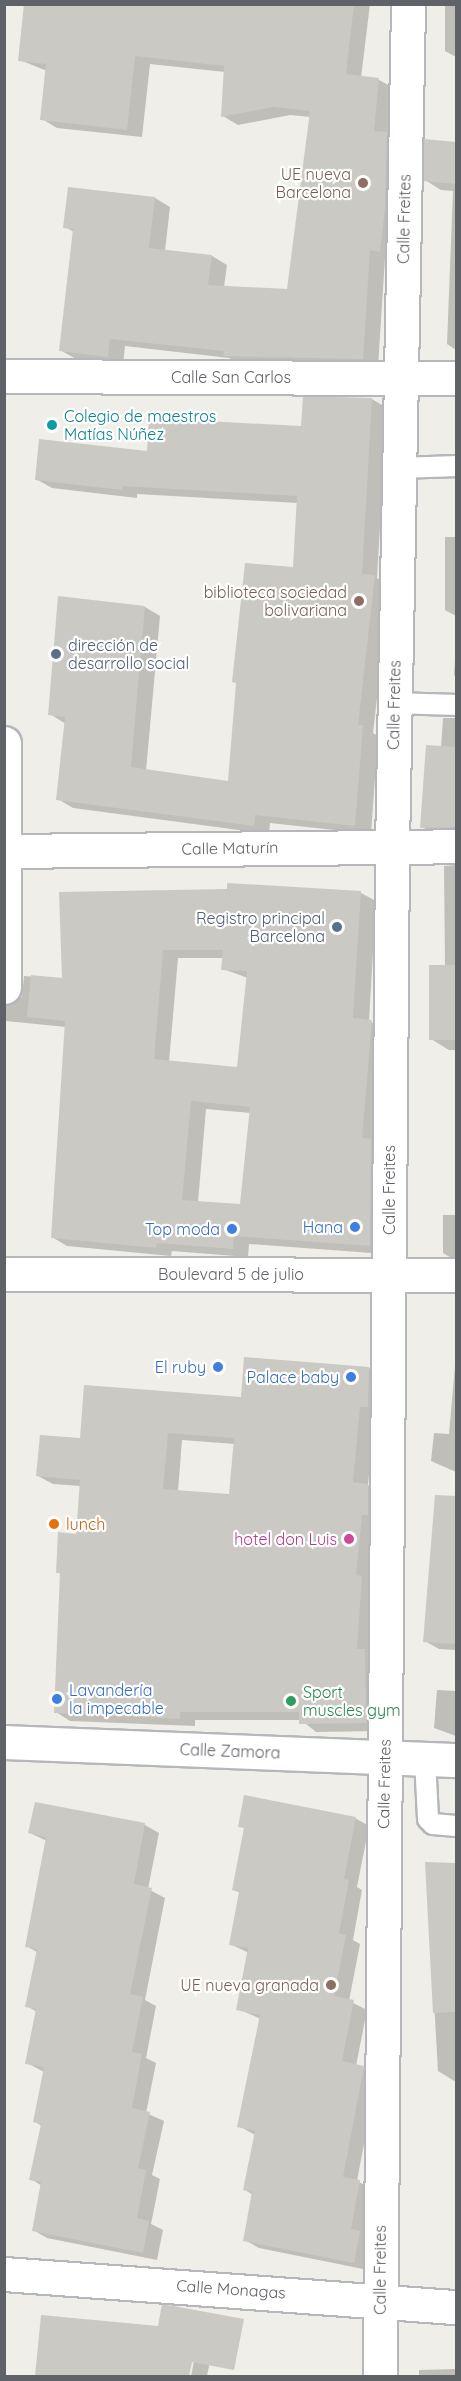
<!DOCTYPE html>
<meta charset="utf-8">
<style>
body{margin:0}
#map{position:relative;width:461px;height:2381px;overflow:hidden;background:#efeee8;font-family:Quicksand,sans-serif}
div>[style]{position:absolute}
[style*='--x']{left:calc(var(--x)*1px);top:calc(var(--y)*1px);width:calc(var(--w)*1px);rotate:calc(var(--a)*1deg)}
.shadow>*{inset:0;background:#0003}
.building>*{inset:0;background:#cbc9c4}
.roads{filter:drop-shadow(2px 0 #b5b7bb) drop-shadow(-2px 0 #b5b7bb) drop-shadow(0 2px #b5b7bb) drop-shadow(0 -2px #b5b7bb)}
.service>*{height:20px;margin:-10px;padding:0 10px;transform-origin:10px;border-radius:10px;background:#fff}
.minor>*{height:33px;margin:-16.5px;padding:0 16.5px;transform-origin:16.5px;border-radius:16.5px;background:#fff}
.dots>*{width:16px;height:16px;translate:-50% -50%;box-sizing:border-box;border:3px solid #fff;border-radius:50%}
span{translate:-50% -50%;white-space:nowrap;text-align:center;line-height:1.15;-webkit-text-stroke:4.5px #fff;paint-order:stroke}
.education-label{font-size:16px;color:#785e54}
.right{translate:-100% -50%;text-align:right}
.street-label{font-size:16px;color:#5f6266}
.culture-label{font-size:16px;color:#0d838f}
.left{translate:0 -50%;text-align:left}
.service-label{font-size:16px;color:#4e5e75}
.shop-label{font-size:16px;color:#366cbe}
.food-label{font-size:16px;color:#c56008}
.hotel-label{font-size:16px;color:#b23c85}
.leisure-label{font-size:16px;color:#27864d}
.frame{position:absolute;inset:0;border:6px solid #5f6266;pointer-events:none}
</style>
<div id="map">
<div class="shadow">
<i style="clip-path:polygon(32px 4px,370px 4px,361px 78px,379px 80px,394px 88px,389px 135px,402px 143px,395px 259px,385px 258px,378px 367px,240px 364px,229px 358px,125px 346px,123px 365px,76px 359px,60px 350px,74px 232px,65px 227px,155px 198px,170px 207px,165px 251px,212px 256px,227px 265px,224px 287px,288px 291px,311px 117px,290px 115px,238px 125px,223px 116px,225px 72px,150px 64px,142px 137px,57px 128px,42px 119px,47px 71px,20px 60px)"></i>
<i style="clip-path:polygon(445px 4px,456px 4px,456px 57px,445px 51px)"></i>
<i style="clip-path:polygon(426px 140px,456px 143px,456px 350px,447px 344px,453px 191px,441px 190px,425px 180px)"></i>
<i style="clip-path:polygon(304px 398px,372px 399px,387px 408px,377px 578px,390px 585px,373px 733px,378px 736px,371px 834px,270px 823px,269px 834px,73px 808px,58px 799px,66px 724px,50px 714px,145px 607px,160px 616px,146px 771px,229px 783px,295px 569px,298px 503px,137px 494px,137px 498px,52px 488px,36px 479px,148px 453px,302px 428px)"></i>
<i style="clip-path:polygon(445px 537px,456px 537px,456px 616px,445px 610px)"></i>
<i style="clip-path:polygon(456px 645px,456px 677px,454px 675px)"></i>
<i style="clip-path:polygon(443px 718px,456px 718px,456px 838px,441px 838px,422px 827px,441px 748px)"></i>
<i style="clip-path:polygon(456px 865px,456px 1050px,449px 1050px,431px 1039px,445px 967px,444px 866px)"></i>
<i style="clip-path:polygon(evenodd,60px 893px,361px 893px,376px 901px,369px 1021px,387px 1030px,385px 1254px,249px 1244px,248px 1257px,172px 1251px,171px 1256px,67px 1246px,52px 1237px,66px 1027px,6px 1021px,4px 1063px,4px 1007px,22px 997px,24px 976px,63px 979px,60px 893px,178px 958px,224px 958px,223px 969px,248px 978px,239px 1069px,169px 1062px,178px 958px,60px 893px,206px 1109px,251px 1113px,242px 1206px,198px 1202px,206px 1109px)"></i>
<i style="clip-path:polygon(443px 1215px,456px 1215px,456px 1261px,443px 1253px)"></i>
<i style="clip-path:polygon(456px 1354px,456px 1472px,431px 1461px,434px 1433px,449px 1434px)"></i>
<i style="clip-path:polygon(evenodd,369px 1368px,384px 1377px,375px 1414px,368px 1485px,383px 1494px,380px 1731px,316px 1732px,301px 1720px,195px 1720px,195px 1726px,70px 1721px,56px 1712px,62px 1575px,57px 1572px,77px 1535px,81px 1486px,53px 1484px,38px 1476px,81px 1440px,369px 1368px,182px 1440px,235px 1444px,230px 1495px,178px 1491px,182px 1440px)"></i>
<i style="clip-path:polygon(434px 1525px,456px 1527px,456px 1650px,439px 1649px,425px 1641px)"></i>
<i style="clip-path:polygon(437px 1690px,456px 1691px,456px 1736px,434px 1728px)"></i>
<i style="clip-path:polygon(36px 1803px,145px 1825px,159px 1833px,148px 1889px,165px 1898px,145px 2000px,156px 2006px,146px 2058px,156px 2063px,146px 2113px,164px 2121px,152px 2175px,160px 2179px,151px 2224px,163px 2230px,157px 2260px,47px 2238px,33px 2230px,42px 2186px,31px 2179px,42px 2126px,35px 2122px,44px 2072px,27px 2063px,37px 2012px,27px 2006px,37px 1952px,26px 1946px,47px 1841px,30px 1833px)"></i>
<i style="clip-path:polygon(355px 1818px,369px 1826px,357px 1887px,362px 1890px,353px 1940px,360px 1944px,349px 2001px,367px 2010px,356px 2066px,377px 2075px,357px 2181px,374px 2190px,368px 2270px,259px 2248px,245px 2240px,253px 2195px,245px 2190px,255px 2135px,239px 2126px,261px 2019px,238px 2009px,249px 1953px,230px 1944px,240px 1893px,233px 1889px,245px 1829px,240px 1826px)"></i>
<i style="clip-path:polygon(426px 1863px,456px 1865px,456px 2082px,438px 2071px)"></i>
<i style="clip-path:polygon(163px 2306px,202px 2312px,218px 2321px,207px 2376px,191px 2376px,203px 2316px,188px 2376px,37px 2376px,43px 2316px,159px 2328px)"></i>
<i style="clip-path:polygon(456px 2369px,456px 2376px,419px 2376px,419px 2370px)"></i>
</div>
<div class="building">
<i style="clip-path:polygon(24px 4px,354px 4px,346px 74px,379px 78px,374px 131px,387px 132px,385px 207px,380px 252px,370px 250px,363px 359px,223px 356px,224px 351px,110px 339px,108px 357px,59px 351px,73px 229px,63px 228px,68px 187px,155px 197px,149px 248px,212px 255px,208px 285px,287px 289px,310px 111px,273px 107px,221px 117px,224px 66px,135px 56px,127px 130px,40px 120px,46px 64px,18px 61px)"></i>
<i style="clip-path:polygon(424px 139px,456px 142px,456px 184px,423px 181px)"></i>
<i style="clip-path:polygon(303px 396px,372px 398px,362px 574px,375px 575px,358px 725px,363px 725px,355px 826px,255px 815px,254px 826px,56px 800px,65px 717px,48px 715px,58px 596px,145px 606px,131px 767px,228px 781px,236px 683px,232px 682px,245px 563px,293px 567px,297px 496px,122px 486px,122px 490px,35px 480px,39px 439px,147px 451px,149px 418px,301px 426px)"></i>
<i style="clip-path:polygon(426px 745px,456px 747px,456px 827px,420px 828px)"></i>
<i style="clip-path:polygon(evenodd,227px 883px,361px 891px,353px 1018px,372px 1020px,362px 1138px,371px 1139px,370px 1246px,234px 1236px,233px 1249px,157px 1243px,156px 1248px,51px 1238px,65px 1021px,27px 1017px,31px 975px,62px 978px,59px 892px,227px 889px,227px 883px,163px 950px,223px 950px,221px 970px,247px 971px,237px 1067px,154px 1059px,163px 950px,227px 883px,191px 1101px,250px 1107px,240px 1204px,182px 1200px,191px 1101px)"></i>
<i style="clip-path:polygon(429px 965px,456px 965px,456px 1040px,429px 1040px)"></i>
<i style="clip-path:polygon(evenodd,244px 1357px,369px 1367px,368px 1407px,360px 1407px,353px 1482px,368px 1484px,368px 1515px,362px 1515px,356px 1575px,362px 1576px,357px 1649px,365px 1649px,366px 1723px,299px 1724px,299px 1712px,180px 1712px,180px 1719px,54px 1713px,60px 1573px,56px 1573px,58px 1532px,76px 1534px,80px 1480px,36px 1476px,40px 1435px,80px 1438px,84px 1385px,241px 1397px,244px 1357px,168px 1433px,234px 1438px,229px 1494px,163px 1489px,168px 1433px)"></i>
<i style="clip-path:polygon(435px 1495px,456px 1496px,456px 1644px,423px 1642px)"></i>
<i style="clip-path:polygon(244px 1795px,356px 1817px,344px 1879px,349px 1880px,339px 1933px,346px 1935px,334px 1996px,354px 2000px,342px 2061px,364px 2066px,343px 2177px,360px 2180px,351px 2229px,360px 2231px,354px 2263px,243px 2241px,252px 2192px,243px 2190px,255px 2131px,237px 2127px,260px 2015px,236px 2010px,248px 1948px,229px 1945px,239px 1892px,232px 1890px,244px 1828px,238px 1827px)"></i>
<i style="clip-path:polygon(35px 1802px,145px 1823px,134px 1884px,152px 1888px,130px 1994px,143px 1997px,132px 2052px,142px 2054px,132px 2108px,150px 2112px,138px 2168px,146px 2170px,137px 2218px,149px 2221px,143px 2253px,32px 2231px,41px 2182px,29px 2180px,41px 2124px,33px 2122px,44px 2067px,25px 2064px,36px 2009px,25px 2007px,37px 1949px,25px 1947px,46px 1837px,28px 1833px)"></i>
<i style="clip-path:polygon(425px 1862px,456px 1863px,456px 2012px,433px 2013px)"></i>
<i style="clip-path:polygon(162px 2304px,244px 2319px,234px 2370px,192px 2362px,189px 2376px,35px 2376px,41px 2315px,158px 2326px)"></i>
</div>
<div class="roads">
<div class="service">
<i style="--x:400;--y:468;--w:56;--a:-2"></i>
<i style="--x:394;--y:703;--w:62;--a:1.8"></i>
<i style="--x:425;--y:1759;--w:60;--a:87.1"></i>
<i style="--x:428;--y:1819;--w:7;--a:45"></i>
<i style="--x:433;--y:1824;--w:23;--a:5"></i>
</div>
<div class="minor">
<i style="--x:4;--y:376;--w:452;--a:0.3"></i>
<i style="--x:4;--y:743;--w:244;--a:90"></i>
<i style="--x:4;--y:851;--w:452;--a:-0.6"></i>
<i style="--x:4;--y:1274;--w:452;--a:0.1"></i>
<i style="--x:4;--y:1742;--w:452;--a:2.3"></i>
<i style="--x:4;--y:2274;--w:453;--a:4.2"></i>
<i style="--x:380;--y:2376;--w:1529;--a:-89.55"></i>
<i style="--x:392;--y:847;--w:843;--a:-88.91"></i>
</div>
</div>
<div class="dots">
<i style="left:363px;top:183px;background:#8d6e63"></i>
<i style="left:52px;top:425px;background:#0f9aa8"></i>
<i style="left:359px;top:601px;background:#8d6e63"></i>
<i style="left:56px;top:654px;background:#5c6f8a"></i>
<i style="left:337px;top:927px;background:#5c6f8a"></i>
<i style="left:355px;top:1227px;background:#3f7fe0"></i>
<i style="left:232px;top:1229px;background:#3f7fe0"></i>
<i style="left:218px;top:1367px;background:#3f7fe0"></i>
<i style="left:351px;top:1377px;background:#3f7fe0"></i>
<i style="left:54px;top:1524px;background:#e8710a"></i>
<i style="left:349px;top:1539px;background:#d1479c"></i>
<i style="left:57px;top:1699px;background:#3f7fe0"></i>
<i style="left:291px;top:1701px;background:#2e9e5b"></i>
<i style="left:331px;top:1985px;background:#8d6e63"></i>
</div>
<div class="education-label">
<span class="right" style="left:351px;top:183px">UE nueva<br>Barcelona</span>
<span class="right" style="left:347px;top:601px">biblioteca sociedad<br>bolivariana</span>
<span class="right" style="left:319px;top:1985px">UE nueva granada</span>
</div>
<div class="street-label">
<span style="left:404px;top:219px;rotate:-89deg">Calle Freites</span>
<span style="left:231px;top:377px">Calle San Carlos</span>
<span style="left:394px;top:705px;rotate:-89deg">Calle Freites</span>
<span style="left:230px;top:848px;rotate:-1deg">Calle Maturín</span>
<span style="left:389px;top:1190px;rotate:-90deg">Calle Freites</span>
<span style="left:231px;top:1274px">Boulevard 5 de julio</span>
<span style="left:230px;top:1751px;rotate:2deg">Calle Zamora</span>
<span style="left:384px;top:1784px;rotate:-89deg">Calle Freites</span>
<span style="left:380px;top:2270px;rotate:-90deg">Calle Freites</span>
<span style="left:231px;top:2289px;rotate:4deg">Calle Monagas</span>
</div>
<div class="culture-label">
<span class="left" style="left:64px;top:425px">Colegio de maestros<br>Matías Núñez</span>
</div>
<div class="service-label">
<span class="left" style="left:68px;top:654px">dirección de<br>desarrollo social</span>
<span class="right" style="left:325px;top:927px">Registro principal<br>Barcelona</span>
</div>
<div class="shop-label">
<span class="right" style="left:343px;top:1227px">Hana</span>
<span class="right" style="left:220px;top:1229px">Top moda</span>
<span class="right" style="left:206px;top:1367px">El ruby</span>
<span class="right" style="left:339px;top:1377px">Palace baby</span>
<span class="left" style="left:69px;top:1699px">Lavandería<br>la impecable</span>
</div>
<div class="food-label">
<span class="left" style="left:66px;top:1524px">lunch</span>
</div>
<div class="hotel-label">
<span class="right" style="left:337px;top:1539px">hotel don Luis</span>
</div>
<div class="leisure-label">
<span class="left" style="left:303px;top:1701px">Sport<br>muscles gym</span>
</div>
<div class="frame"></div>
</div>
